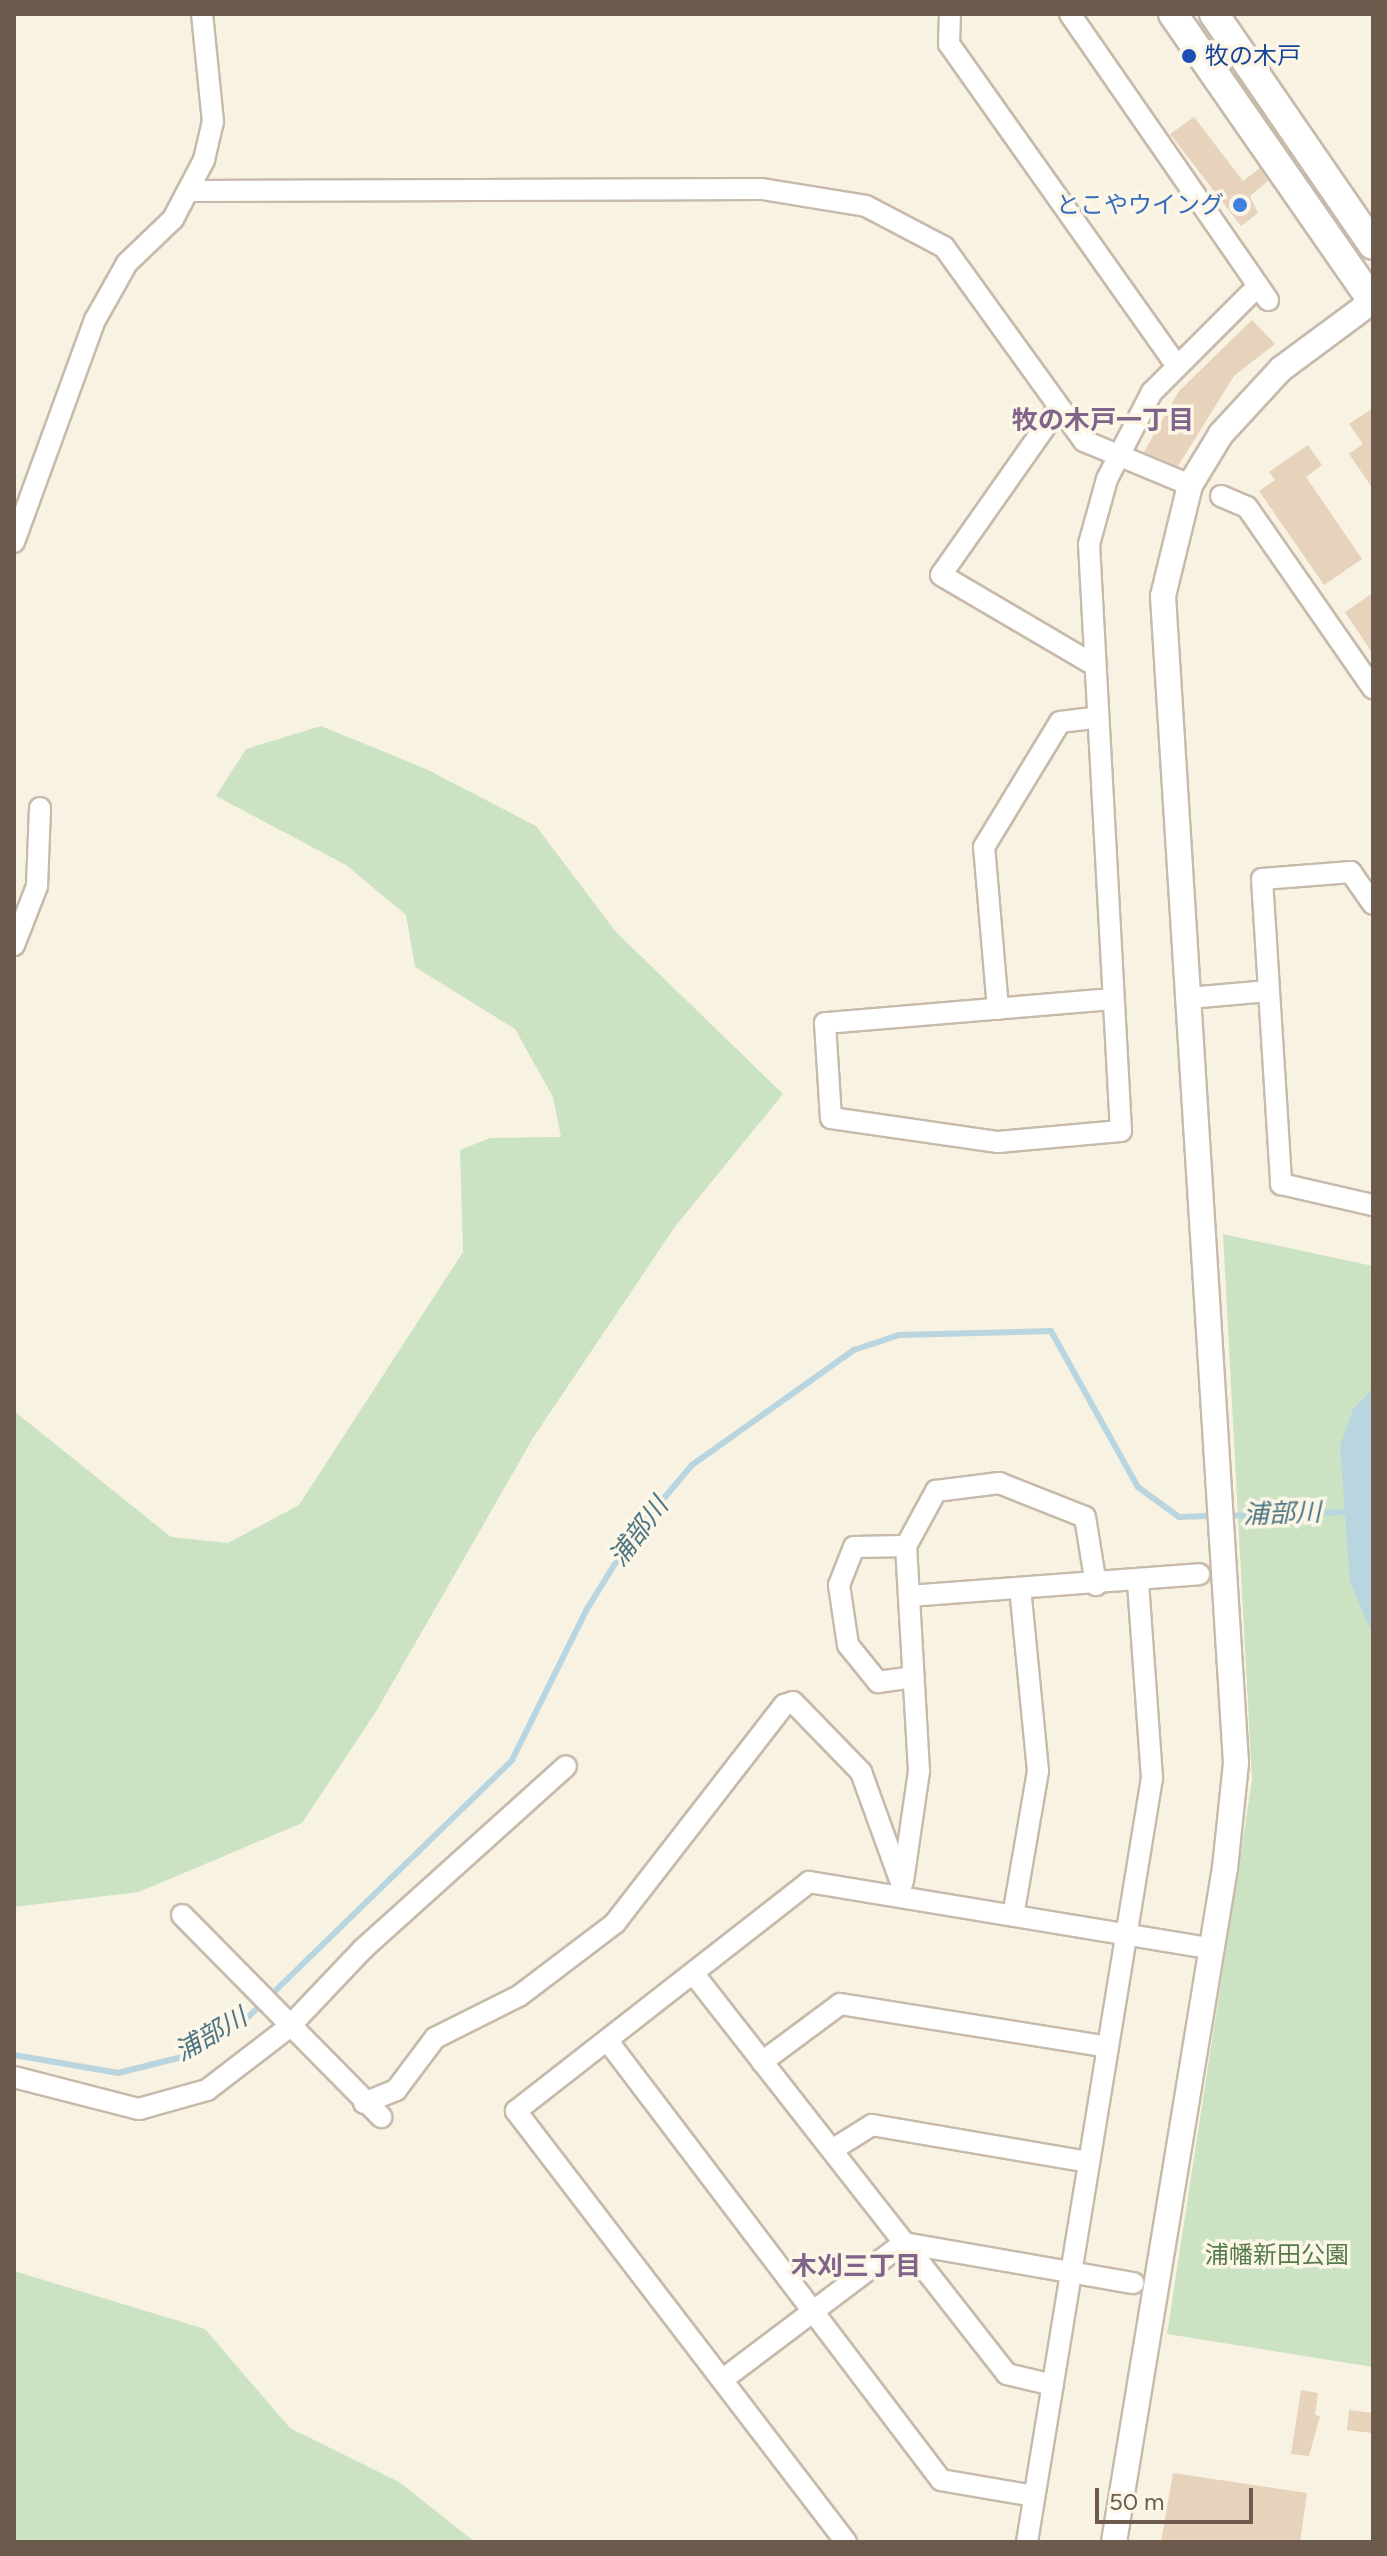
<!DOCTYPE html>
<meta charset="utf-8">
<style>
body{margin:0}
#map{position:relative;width:1387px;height:2556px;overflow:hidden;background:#f8f2e2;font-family:Figtree,"Noto Sans JP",sans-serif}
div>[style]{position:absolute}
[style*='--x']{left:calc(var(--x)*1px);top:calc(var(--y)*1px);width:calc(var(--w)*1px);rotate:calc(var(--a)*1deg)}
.green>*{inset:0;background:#cce3c3}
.water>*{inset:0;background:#b9d5df}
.stream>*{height:6px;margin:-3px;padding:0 3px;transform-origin:3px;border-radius:3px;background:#b9d5df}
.building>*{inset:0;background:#e7d2bb}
.roads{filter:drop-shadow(2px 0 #c7baab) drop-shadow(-2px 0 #c7baab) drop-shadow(0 2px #c7baab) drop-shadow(0 -2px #c7baab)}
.minor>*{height:20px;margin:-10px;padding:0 10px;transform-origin:10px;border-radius:10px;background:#fff}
.tertiary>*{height:24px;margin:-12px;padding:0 12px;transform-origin:12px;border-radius:12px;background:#fff}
.secondary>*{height:28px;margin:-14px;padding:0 14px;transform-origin:14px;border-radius:14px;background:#fff}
.dots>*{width:22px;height:22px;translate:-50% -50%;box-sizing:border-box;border:4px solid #fcf6e7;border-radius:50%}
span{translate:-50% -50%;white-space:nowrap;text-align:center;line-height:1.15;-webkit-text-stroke:7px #fcf6e7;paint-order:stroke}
.transit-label{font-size:24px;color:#164399}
.left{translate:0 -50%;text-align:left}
.shop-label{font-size:24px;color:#366cbe}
.right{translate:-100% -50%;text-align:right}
.park-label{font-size:24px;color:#547b4c}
.neighbourhood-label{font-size:26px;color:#806489;font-weight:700}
.water-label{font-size:26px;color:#4c7483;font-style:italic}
.frame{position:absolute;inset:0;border:16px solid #6c5b4c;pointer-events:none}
.scale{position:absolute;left:1095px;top:2488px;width:158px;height:36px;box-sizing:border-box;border:4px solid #6c5b4c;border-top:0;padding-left:10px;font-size:24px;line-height:28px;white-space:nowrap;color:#6c5b4c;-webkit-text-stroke:6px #fcf6e7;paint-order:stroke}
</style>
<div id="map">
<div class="green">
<i style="clip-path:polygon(321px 726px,426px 769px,536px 826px,616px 932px,783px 1094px,674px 1228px,533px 1438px,377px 1710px,302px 1823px,139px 1892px,14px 1907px,14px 1411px,171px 1537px,228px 1543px,299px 1505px,463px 1252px,460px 1150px,490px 1138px,561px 1137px,553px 1097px,515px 1029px,415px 967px,406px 915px,346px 865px,216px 796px,246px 749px)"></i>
<i style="clip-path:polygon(1223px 1234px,1373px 1266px,1373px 2367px,1167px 2334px,1252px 1780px)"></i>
<i style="clip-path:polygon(14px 2271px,205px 2329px,290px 2428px,399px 2482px,475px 2542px,14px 2542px)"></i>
</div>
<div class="water">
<i style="clip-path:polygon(1373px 1388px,1373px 1635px,1350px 1582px,1340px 1446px,1353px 1409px)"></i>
</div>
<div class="stream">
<i style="--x:1225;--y:1516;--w:121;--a:-1.9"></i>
<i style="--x:14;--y:2055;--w:106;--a:9.8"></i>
<i style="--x:118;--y:2073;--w:66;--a:-14"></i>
<i style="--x:182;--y:2057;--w:69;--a:-29.5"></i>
<i style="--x:242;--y:2023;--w:377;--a:-44.2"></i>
<i style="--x:512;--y:1760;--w:169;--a:-63.6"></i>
<i style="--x:587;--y:1609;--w:86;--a:-58.3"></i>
<i style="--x:632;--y:1536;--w:93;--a:-49.8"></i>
<i style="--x:692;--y:1465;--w:199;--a:-35.4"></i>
<i style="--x:854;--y:1350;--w:47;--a:-18.4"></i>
<i style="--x:899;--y:1335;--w:152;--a:-1.5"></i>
<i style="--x:1051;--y:1331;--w:179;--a:60.9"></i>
<i style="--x:1138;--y:1487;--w:51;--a:36.2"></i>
<i style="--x:1179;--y:1517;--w:35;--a:-2"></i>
</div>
<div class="building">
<i style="clip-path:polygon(1194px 117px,1243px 181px,1260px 168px,1268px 181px,1250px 196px,1258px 213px,1241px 226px,1170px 134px)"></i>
<i style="clip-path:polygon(1252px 320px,1275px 344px,1234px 376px,1178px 466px,1144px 452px,1179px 391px)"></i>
<i style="clip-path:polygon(1373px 408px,1373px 489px,1349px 454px,1363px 444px,1349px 424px)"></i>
<i style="clip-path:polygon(1308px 445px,1322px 465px,1306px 477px,1362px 559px,1324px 585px,1259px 491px,1275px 480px,1269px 472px)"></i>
<i style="clip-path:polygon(1373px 593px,1373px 654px,1345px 612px)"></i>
<i style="clip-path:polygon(1301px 2390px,1318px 2393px,1315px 2415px,1320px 2416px,1309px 2456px,1291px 2454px)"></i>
<i style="clip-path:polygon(1349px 2410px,1373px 2413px,1372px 2433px,1347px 2430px)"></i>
<i style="clip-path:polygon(1173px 2473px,1307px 2493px,1300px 2542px,1161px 2542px)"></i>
</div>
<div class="roads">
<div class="minor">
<i style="--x:950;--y:14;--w:30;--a:92"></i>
<i style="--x:949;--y:44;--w:391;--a:54.7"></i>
<i style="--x:1070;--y:14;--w:348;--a:55.3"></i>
<i style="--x:191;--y:191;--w:571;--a:-0.2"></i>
<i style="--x:762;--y:189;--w:105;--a:9.3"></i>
<i style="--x:866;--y:206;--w:88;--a:27.7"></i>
<i style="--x:944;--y:247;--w:239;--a:54.2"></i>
<i style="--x:1084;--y:441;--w:115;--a:22.5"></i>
<i style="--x:1059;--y:407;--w:205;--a:125.1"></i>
<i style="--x:941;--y:575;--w:174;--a:30.4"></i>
<i style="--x:1221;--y:496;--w:28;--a:23"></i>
<i style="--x:1247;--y:507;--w:221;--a:55.2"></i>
<i style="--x:14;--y:542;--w:236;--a:-70"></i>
<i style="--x:95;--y:320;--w:65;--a:-60.7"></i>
<i style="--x:127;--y:263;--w:64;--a:-43.7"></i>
<i style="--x:173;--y:219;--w:67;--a:-62.3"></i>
<i style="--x:204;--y:160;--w:39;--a:-77"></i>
<i style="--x:213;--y:122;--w:109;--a:-95.8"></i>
<i style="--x:1373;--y:904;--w:39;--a:-125"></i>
<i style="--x:1351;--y:872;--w:89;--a:175.5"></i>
<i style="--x:1262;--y:879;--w:306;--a:86.4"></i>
<i style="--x:1281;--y:1184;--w:94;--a:12.9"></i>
<i style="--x:14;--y:945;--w:63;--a:-68.7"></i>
<i style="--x:37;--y:886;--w:78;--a:-87.8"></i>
<i style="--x:1189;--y:998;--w:80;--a:-5"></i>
<i style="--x:1112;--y:999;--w:288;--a:175.2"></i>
<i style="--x:825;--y:1023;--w:95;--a:86.4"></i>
<i style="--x:831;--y:1118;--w:169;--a:8.2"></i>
<i style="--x:998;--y:1142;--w:123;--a:-5.1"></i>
<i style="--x:1121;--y:1131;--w:588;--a:-93.12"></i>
<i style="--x:1089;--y:544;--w:67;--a:-74.5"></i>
<i style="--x:1107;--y:479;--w:98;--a:-62.7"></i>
<i style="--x:1152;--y:392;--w:148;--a:-45"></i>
<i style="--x:998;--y:1009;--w:163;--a:-94.9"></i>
<i style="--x:984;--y:847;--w:146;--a:-58.7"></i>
<i style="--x:1060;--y:722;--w:35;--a:-7"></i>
<i style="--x:906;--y:1546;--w:52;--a:178.9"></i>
<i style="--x:854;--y:1547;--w:41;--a:111.5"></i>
<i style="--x:839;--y:1585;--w:61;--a:81.5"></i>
<i style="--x:848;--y:1645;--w:48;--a:51"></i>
<i style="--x:878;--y:1682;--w:36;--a:-8"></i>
<i style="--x:909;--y:1596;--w:291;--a:-4.3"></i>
<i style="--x:903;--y:1881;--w:111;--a:-81.7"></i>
<i style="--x:919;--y:1771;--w:225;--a:-93.3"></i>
<i style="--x:906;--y:1546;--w:63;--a:-61.4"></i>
<i style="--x:936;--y:1491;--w:64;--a:-7.2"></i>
<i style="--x:999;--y:1483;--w:92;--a:21.6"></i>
<i style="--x:1085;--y:1517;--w:69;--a:80.8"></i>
<i style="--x:182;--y:1915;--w:284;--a:45.4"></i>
<i style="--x:1013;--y:1916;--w:147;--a:-80.2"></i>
<i style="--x:1038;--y:1771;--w:183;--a:-95.6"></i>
<i style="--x:693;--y:1973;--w:509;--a:51.94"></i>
<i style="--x:1007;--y:2374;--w:47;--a:13.4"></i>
<i style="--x:607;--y:2040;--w:552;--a:52.8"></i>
<i style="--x:941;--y:2480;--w:94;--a:9.8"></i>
<i style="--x:762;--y:2062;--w:97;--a:-36.6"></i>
<i style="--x:840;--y:2004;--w:271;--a:9.1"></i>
<i style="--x:14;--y:2077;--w:129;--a:14.4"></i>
<i style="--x:139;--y:2109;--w:71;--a:-15.6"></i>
<i style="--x:207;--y:2090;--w:103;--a:-37.5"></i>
<i style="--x:289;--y:2027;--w:108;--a:-46.5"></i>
<i style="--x:363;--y:1949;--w:273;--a:-42"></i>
<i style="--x:364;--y:2103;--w:35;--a:-22"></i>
<i style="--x:396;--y:2090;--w:65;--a:-53.1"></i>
<i style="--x:435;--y:2038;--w:94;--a:-26.6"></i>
<i style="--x:519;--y:1996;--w:121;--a:-37.2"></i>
<i style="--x:615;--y:1923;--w:276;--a:-52.2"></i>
<i style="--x:784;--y:1705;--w:9;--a:-18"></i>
<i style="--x:793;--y:1702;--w:98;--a:45.8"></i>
<i style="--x:861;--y:1772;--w:120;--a:70.1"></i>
<i style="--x:832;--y:2150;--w:47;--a:-32"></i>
<i style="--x:872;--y:2125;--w:220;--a:9.7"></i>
<i style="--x:722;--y:2380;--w:228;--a:-37"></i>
<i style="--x:904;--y:2243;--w:233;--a:9.9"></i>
<i style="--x:846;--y:2542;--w:543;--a:-127.44"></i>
<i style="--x:516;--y:2111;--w:372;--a:-38"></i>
<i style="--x:809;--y:1882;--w:409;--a:9.4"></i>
<i style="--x:1027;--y:2542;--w:774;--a:-80.71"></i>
<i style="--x:1152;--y:1778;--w:196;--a:-94.1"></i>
</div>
<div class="tertiary">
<i style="--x:1114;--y:2542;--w:683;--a:-80.65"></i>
<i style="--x:1225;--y:1868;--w:106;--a:-84"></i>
<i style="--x:1236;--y:1763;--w:1169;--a:-93.58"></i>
<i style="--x:1163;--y:596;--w:114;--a:-76.3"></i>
<i style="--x:1190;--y:485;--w:60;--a:-58.7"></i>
<i style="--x:1221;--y:434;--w:88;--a:-47.3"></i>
<i style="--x:1281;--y:369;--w:114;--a:-36.5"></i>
</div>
<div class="secondary">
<i style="--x:1173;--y:14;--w:351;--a:55.2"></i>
<i style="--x:1214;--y:14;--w:280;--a:55.5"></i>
</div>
</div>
<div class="dots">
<i style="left:1189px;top:56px;background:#1a4fb4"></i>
<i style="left:1240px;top:205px;background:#3f7fe0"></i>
</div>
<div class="transit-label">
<span class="left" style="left:1205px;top:56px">牧の木戸</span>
</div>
<div class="shop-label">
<span class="right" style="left:1224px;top:205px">とこやウイング</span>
</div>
<div class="park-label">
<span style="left:1277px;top:2255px">浦幡新田公園</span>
</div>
<div class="neighbourhood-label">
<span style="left:1103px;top:421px">牧の木戸一丁目</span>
<span style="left:856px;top:2267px">木刈三丁目</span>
</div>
<div class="water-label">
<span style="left:1282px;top:1514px;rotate:-2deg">浦部川</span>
<span style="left:639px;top:1532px;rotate:-53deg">浦部川</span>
<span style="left:211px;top:2035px;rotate:-30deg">浦部川</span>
</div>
<div class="frame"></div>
<div class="scale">50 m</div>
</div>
